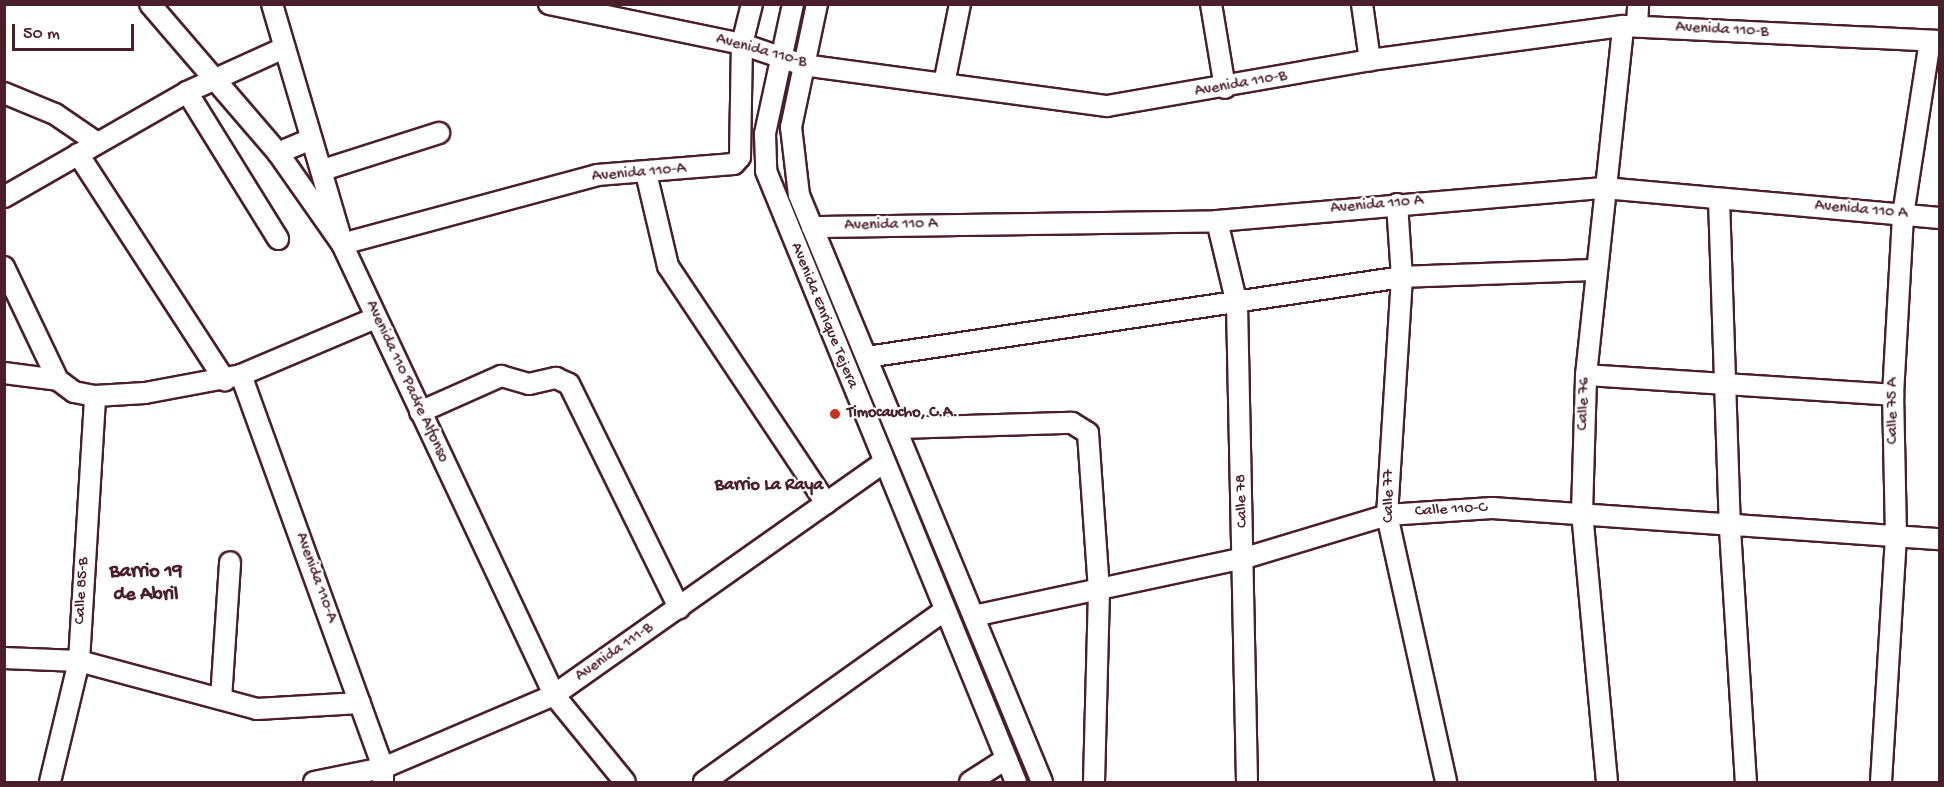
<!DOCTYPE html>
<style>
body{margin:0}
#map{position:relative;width:1944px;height:787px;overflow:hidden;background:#fff;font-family:"Gochi Hand",sans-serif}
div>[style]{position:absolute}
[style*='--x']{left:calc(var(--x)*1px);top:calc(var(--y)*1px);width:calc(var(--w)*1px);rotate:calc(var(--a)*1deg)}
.roads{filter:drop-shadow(2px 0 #4a1f2b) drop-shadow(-2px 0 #4a1f2b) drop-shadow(0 2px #4a1f2b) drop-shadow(0 -2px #4a1f2b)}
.minor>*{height:20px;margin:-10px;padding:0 10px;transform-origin:10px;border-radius:10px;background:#fff}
.dots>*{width:16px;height:16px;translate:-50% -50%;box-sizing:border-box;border:3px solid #fff;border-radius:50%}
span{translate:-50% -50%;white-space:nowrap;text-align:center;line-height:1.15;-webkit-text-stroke:4.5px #fff;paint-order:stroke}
.street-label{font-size:16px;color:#4a1f2b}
.poi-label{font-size:16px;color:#4a1f2b;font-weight:700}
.left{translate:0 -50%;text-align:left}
.neighbourhood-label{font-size:18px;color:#4a1f2b;font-weight:700}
.quarter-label{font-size:20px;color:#4a1f2b;font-weight:700}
.frame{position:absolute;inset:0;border:6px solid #4a1f2b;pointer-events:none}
.scale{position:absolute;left:12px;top:24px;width:122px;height:27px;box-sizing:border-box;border:3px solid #4a1f2b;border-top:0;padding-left:8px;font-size:18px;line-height:21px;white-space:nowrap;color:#4a1f2b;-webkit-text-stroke:4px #fff;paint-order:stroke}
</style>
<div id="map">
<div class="roads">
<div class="minor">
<i style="--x:150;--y:4;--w:196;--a:49.3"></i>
<i style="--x:278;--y:153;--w:111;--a:54.9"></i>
<i style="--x:342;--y:244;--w:498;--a:64.8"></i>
<i style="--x:554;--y:695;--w:112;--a:50.8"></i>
<i style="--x:272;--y:4;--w:238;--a:73.6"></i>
<i style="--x:549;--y:4;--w:197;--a:11.7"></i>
<i style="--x:742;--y:44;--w:65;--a:19"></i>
<i style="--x:803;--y:65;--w:307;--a:7.7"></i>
<i style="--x:1107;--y:106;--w:267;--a:-9.9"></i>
<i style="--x:1370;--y:60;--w:255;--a:-7.7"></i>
<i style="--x:1623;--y:26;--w:317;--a:2.7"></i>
<i style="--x:793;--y:4;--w:133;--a:102.2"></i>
<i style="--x:765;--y:134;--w:37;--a:88"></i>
<i style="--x:766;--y:171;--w:660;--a:67.75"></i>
<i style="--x:817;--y:4;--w:126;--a:101.9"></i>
<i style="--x:791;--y:127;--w:68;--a:83.3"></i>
<i style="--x:799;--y:195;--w:635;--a:67.51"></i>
<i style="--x:1211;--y:4;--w:85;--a:80.5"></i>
<i style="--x:1362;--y:4;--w:57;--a:81.9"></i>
<i style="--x:1637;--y:26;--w:22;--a:-87"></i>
<i style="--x:944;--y:84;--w:82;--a:-78.7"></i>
<i style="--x:187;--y:92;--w:173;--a:58.2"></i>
<i style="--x:4;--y:93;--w:55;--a:22.4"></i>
<i style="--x:55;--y:114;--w:50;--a:34.3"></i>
<i style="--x:278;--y:153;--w:36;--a:-23"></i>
<i style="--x:78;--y:154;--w:270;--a:57"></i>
<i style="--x:323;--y:170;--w:122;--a:-17.7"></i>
<i style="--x:646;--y:173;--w:96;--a:76.7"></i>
<i style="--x:668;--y:266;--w:285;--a:56.3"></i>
<i style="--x:4;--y:197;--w:211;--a:-29.8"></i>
<i style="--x:187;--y:92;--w:107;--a:-24.4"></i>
<i style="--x:1719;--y:199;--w:330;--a:88.1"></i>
<i style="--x:1730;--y:529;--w:254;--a:86.4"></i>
<i style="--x:1397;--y:204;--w:73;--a:86.1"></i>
<i style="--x:1402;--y:277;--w:238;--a:93.6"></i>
<i style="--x:1387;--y:515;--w:273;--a:77.5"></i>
<i style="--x:1217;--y:221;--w:85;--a:76.5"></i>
<i style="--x:1237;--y:304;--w:478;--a:88.8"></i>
<i style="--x:812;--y:227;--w:405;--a:-0.8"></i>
<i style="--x:1217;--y:221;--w:388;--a:-4.9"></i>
<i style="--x:1604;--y:188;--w:337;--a:5.1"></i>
<i style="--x:342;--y:244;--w:264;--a:-15.1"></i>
<i style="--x:597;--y:175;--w:137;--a:-4.6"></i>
<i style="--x:734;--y:164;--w:9;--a:-49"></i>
<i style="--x:740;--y:157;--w:113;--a:-89"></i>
<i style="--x:742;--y:44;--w:41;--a:-76"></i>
<i style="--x:4;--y:267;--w:125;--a:64.5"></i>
<i style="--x:867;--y:357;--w:541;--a:-8.5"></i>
<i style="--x:1402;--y:277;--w:195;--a:-2.1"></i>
<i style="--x:4;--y:373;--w:54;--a:7.4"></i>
<i style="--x:58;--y:380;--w:20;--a:37"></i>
<i style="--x:74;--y:392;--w:21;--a:11"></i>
<i style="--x:95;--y:396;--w:50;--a:-3.4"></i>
<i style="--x:145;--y:393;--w:98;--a:-10.6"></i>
<i style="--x:241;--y:375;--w:146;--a:-23"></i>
<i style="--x:241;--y:375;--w:418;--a:70.1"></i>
<i style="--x:383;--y:768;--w:14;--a:90"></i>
<i style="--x:1586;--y:375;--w:308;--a:3.7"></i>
<i style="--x:420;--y:412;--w:89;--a:-24"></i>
<i style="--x:501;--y:376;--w:29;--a:16"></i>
<i style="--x:529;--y:384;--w:28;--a:-13"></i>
<i style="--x:556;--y:378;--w:14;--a:25"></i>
<i style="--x:569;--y:384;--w:250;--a:63.8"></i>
<i style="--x:899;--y:428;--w:173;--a:-1.7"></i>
<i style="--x:1072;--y:423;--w:19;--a:32"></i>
<i style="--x:1088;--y:433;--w:158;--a:86"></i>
<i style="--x:1099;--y:591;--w:191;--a:91.5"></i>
<i style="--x:974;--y:616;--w:277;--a:-12.1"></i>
<i style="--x:1245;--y:558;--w:148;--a:-16.8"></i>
<i style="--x:1387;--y:515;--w:105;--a:-3.8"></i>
<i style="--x:1492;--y:508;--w:449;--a:4"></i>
<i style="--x:4;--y:658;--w:75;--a:2.3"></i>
<i style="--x:79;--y:661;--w:184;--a:15.1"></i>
<i style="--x:257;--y:709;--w:103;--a:-3.3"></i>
<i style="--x:221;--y:699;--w:137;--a:-86.2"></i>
<i style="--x:50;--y:782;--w:124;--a:-76.5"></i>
<i style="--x:79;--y:661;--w:265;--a:-86.5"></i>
<i style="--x:314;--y:782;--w:70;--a:-11.5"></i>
<i style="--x:383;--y:768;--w:186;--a:-23.1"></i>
<i style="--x:554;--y:695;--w:404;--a:-35.2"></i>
<i style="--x:704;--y:782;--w:296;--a:-35.5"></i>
<i style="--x:970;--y:782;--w:43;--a:-32.6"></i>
<i style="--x:1607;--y:782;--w:270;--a:-95.3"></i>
<i style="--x:1582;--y:513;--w:138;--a:-88.3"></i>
<i style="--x:1586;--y:375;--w:351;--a:-83.9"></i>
<i style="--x:1881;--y:782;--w:247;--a:-86.5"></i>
<i style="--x:1896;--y:535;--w:140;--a:-91.2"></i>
<i style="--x:1893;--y:395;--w:180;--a:-86.8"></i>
<i style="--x:1903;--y:215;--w:176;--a:-81.2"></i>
</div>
</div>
<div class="dots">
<i style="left:835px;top:414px;background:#c8321e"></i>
</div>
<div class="street-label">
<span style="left:1722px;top:31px;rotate:3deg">Avenida 110-B</span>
<span style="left:761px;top:52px;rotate:15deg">Avenida 110-B</span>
<span style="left:1241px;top:85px;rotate:-10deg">Avenida 110-B</span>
<span style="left:639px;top:174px;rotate:-5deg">Avenida 110-A</span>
<span style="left:1377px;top:206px;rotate:-5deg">Avenida 110 A</span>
<span style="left:1861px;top:211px;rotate:5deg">Avenida 110 A</span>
<span style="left:891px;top:226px;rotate:-1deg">Avenida 110 A</span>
<span style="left:823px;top:316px;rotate:68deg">Avenida Enrique Tejera</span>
<span style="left:406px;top:382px;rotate:65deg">Avenida 110 Padre Alfonso</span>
<span style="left:1585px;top:404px;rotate:-88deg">Calle 76</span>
<span style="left:1894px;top:411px;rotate:-90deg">Calle 75 A</span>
<span style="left:1390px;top:496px;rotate:-90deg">Calle 77</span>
<span style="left:1243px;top:501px;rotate:-92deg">Calle 78</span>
<span style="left:1451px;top:511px;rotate:-3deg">Calle 110-C</span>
<span style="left:315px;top:578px;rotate:70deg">Avenida 110-A</span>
<span style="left:83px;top:591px;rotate:-87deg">Calle 85-B</span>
<span style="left:615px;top:653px;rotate:-35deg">Avenida 111-B</span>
</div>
<div class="poi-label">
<span class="left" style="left:847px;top:414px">Timocaucho, C.A.</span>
</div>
<div class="neighbourhood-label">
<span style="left:769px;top:486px">Barrio La Raya</span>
</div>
<div class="quarter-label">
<span style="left:146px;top:584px">Barrio 19<br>de Abril</span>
</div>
<div class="frame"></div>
<div class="scale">50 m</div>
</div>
